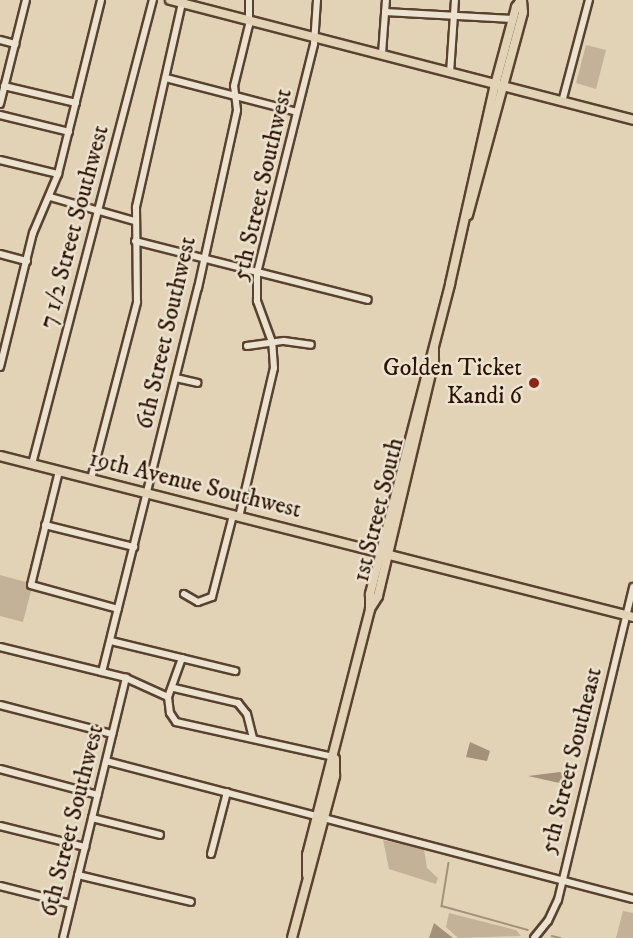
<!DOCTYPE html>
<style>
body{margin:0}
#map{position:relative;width:633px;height:938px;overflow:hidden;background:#e2d3b7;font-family:"IM FELL DW Pica",serif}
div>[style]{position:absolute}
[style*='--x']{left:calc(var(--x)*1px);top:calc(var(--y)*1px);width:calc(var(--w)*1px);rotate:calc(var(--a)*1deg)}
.green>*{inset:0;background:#c3b298}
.water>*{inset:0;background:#a49179}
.stream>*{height:1.5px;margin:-0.75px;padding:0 0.75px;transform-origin:0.75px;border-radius:0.75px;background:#a49179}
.roads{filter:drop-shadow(2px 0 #59422e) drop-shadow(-2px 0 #59422e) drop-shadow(0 2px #59422e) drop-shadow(0 -2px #59422e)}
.minor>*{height:6px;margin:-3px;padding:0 3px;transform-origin:3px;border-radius:3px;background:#ece2d0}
.major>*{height:8px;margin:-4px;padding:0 4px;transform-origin:4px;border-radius:4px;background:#e2d3b7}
.dots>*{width:16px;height:16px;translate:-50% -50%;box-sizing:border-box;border:3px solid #ece2d0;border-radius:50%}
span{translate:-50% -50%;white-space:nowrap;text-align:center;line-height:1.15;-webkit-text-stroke:5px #ece2d0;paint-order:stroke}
.street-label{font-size:24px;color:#2b1201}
.poi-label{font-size:24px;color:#2b1201}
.right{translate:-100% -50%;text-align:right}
</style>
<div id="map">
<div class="green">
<i style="clip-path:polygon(586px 45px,606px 50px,596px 89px,576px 83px)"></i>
<i style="clip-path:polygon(0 575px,26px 582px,31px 591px,23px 622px,0 616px)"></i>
<i style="clip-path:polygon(383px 840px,424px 849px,427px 868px,438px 878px,436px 884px,389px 869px)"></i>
<i style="clip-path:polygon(623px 911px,633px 913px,633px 938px,616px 938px)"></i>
<i style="clip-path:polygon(449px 913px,516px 930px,521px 936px,458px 938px,446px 927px)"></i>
</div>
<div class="water">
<i style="clip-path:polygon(470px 742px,490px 751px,487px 761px,466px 757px)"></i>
<i style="clip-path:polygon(560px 772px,574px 778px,573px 786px,528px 776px)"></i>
<i style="clip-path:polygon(434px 923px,439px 927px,453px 938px,429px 938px)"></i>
</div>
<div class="stream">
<i style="--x:449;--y:863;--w:44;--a:99.2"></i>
<i style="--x:442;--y:906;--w:89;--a:15.6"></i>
<i style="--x:552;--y:936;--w:9;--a:13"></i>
</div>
<div class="roads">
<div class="minor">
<i style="--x:385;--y:12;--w:128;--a:3.1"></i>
<i style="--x:0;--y:40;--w:16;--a:15"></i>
<i style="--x:382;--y:54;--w:54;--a:-85.8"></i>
<i style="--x:450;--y:73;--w:73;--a:-86.1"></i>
<i style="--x:166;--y:78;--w:135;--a:14.5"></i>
<i style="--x:4;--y:86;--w:74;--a:13.3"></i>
<i style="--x:562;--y:102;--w:106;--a:-75.2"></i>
<i style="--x:0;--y:104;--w:107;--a:-76"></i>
<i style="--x:0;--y:115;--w:71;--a:13.8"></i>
<i style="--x:0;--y:160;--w:60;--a:13.6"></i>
<i style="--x:50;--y:197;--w:88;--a:15.8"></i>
<i style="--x:135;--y:241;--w:240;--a:14.2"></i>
<i style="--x:0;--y:254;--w:28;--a:15"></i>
<i style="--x:247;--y:346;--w:37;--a:-8"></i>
<i style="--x:284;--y:341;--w:27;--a:8"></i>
<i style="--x:0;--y:367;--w:138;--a:-76.2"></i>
<i style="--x:33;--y:233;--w:64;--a:-67"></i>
<i style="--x:58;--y:174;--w:179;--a:-76.1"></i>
<i style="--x:176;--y:378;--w:22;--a:13"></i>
<i style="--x:32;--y:464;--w:480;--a:-75.4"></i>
<i style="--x:59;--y:471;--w:117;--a:103.8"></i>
<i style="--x:31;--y:585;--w:90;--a:15.4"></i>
<i style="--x:91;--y:479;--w:183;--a:-75.4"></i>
<i style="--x:137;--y:302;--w:95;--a:-90.6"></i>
<i style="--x:136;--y:207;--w:209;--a:-77.3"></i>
<i style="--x:239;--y:517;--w:153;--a:-76.8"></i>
<i style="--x:274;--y:368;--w:26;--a:-94"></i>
<i style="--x:272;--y:342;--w:44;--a:-110.1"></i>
<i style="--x:257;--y:301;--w:28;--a:-90"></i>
<i style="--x:257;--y:273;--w:236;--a:-76"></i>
<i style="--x:314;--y:44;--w:44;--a:-86.1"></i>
<i style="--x:45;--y:525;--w:92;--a:13.9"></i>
<i style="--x:184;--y:594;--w:16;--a:30"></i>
<i style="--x:198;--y:602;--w:15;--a:-20"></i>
<i style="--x:212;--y:597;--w:85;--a:-75.6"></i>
<i style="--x:111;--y:641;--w:128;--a:13.6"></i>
<i style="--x:0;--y:647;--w:130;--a:13.8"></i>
<i style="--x:126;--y:678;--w:46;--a:24.3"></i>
<i style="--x:182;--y:658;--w:41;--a:109.7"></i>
<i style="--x:168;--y:697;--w:16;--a:83"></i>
<i style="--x:170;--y:713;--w:11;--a:56"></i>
<i style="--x:176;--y:722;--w:162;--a:12.5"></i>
<i style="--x:102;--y:672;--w:396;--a:-76"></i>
<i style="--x:198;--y:288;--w:182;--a:-77.6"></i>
<i style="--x:237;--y:110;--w:24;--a:-97"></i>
<i style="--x:234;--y:86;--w:63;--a:-76.2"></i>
<i style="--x:249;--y:25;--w:25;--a:-90"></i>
<i style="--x:174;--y:688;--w:66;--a:13.2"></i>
<i style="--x:238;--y:703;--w:14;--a:51"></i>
<i style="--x:247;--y:714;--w:25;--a:76"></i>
<i style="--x:0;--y:705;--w:116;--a:14.5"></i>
<i style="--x:106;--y:761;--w:545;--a:14.67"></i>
<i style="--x:0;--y:769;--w:101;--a:14.9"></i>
<i style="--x:92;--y:818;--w:70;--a:14"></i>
<i style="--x:0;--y:826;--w:88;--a:13.9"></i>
<i style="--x:211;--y:854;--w:64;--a:-75.5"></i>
<i style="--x:78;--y:875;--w:116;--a:13.4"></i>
<i style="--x:0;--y:886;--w:73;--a:14.2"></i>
<i style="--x:63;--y:938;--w:268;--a:-76.4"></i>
<i style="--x:534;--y:938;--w:22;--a:-51"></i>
<i style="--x:548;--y:921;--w:23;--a:-65"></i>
<i style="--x:558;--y:900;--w:322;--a:-76.5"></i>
</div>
<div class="major">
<i style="--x:170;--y:0;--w:478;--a:14.5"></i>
<i style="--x:468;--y:215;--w:210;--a:-74.8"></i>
<i style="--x:523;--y:12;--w:12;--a:-95"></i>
<i style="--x:0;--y:456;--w:653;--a:14.27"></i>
<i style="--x:370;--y:609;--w:15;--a:-90"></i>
<i style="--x:370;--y:594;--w:320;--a:-75.5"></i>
<i style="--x:450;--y:284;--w:204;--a:-77.3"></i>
<i style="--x:495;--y:85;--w:81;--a:-74.9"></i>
<i style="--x:516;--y:7;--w:9;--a:-54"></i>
<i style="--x:307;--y:875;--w:20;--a:-90"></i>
<i style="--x:307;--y:855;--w:254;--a:-75.6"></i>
<i style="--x:370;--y:609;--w:15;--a:-58"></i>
<i style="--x:378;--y:596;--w:242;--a:-76.6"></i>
<i style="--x:434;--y:361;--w:13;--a:-90"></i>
<i style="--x:292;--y:938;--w:168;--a:-75.1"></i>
<i style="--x:335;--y:776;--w:17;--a:-90"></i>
</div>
</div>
<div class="dots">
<i style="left:534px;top:383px;background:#8f2418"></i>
</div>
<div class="street-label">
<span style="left:263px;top:185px;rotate:-77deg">5th Street Southwest</span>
<span style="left:75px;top:227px;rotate:-75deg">7 1/2 Street Southwest</span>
<span style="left:167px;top:333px;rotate:-77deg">6th Street Southwest</span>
<span style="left:195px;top:485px;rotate:14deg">19th Avenue Southwest</span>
<span style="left:379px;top:510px;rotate:-76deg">1st Street South</span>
<span style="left:572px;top:761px;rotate:-76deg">5th Street Southeast</span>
<span style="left:73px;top:821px;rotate:-76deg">6th Street Southwest</span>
</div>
<div class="poi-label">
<span class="right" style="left:522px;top:383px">Golden Ticket<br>Kandi 6</span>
</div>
</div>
